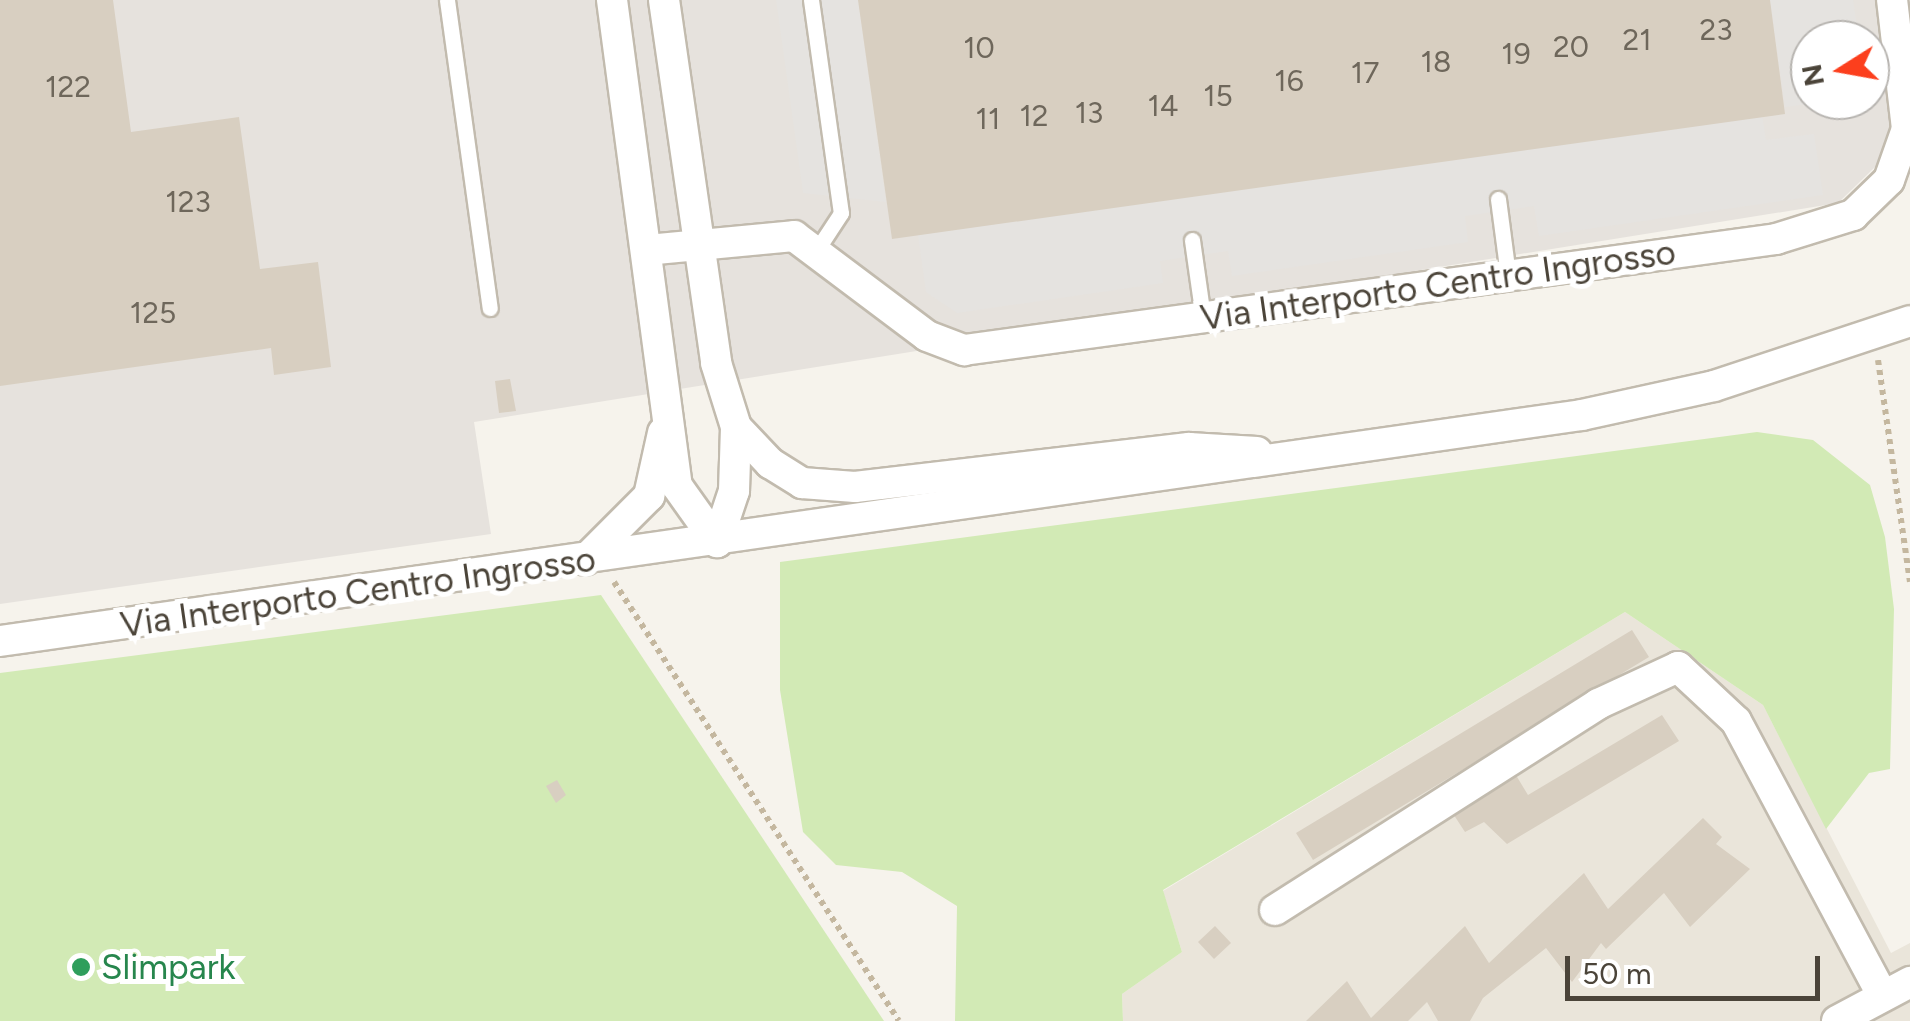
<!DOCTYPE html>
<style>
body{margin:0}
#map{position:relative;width:1910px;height:1021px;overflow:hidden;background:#f6f3ec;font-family:Figtree,sans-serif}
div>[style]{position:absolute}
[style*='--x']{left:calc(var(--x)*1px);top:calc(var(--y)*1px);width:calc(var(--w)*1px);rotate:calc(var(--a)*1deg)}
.residential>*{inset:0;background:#eae5da}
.industrial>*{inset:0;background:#e6e2dd}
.green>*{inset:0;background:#d2eab5}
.parking>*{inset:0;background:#e5e3e0}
.building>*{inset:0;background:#d8cfc1}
.path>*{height:6px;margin-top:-3px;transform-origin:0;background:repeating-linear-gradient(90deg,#c4b79f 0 5px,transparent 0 10px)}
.roads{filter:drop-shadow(2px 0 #c2bbae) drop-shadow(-2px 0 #c2bbae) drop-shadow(0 2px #c2bbae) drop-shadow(0 -2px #c2bbae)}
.lane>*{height:15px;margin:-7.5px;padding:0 7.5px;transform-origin:7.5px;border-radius:7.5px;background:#fff}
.street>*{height:30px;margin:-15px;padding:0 15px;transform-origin:15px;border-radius:15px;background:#fff}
.dots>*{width:28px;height:28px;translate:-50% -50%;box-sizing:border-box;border:5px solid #fff;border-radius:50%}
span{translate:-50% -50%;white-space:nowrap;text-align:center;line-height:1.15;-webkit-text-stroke:10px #fff;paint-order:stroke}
.number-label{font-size:30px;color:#6e675b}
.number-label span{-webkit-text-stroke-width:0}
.street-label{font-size:35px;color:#4b4439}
.leisure-label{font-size:35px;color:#27864d}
.left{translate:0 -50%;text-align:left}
.north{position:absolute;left:1790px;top:20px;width:100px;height:100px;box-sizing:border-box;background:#fff;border:2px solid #b7b4b0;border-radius:50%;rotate:259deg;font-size:28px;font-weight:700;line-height:40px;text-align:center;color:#4b4439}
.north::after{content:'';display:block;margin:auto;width:35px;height:45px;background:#fc3f1d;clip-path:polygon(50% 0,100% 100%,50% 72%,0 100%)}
.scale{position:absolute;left:1565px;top:956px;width:255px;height:45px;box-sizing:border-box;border:5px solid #4b4439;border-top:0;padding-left:12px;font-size:30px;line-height:35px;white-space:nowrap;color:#4b4439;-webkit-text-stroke:8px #fff;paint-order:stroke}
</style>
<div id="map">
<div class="residential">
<i style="clip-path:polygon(1625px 612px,1763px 705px,1891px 953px,1910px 943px,1910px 1021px,1123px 1021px,1122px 994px,1182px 952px,1163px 891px)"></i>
</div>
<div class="industrial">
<i style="clip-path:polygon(evenodd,0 0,1906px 0,1910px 133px,1838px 203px,474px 422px,491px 534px,0 604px,0 0,1810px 40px,1870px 40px,1870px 100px,1810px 100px,1810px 40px)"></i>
</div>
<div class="green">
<i style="clip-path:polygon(1757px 432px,1813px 440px,1870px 485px,1885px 537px,1894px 609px,1890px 769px,1869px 773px,1826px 829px,1763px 705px,1625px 612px,1163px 890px,1182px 952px,1122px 994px,1123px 1021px,955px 1021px,957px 906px,902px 872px,836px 865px,803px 832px,780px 690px,780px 562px)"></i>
<i style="clip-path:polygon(601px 595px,884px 1021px,0 1021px,0 673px)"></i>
</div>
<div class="parking">
<i style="clip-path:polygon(776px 0,858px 0,886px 202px,803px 193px)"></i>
<i style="clip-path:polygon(1770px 0,1853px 0,1859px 40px,1810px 40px,1810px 100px,1838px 100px,1785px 107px)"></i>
<i style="clip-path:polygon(1762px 115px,1766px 140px,1814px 134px,1823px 195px,1539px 236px,1534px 206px,1465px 216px,1468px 242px,1232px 276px,1228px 251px,1160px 261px,1163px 283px,957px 313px,926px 292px,918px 235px)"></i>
</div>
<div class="building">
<i style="clip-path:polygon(0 0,113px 0,131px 132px,239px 117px,260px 269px,318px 262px,331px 367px,274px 375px,271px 348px,0 386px)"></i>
<i style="clip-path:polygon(858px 0,1770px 0,1785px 114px,892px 239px)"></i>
<i style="clip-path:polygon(510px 379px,516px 411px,499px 413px,495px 381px)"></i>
<i style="clip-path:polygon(1632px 630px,1649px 657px,1313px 860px,1296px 833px)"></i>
<i style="clip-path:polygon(1662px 715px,1679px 741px,1507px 844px,1484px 822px,1465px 832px,1448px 806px,1511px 767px,1528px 795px)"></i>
<i style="clip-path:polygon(557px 780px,566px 795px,556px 803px,546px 786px)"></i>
<i style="clip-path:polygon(1703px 818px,1722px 837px,1716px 844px,1750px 869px,1690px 927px,1664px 893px,1606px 949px,1601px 943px,1572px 982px,1546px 948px,1483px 998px,1470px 1021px,1438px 1021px,1427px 1002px,1408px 1021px,1306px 1021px,1347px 981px,1371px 1018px,1465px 926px,1489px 963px,1584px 873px,1608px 909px)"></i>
<i style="clip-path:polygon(1215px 926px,1231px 943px,1214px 959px,1198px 942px)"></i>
</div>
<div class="path">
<i style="--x:1878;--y:360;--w:224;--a:81.8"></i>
<i style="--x:614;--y:582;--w:523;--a:57.01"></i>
</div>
<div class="roads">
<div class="lane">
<i style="--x:447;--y:0;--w:311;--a:82.1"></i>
<i style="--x:811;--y:0;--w:215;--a:82"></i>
<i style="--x:841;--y:213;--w:45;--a:123.3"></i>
<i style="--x:1498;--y:199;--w:77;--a:82.5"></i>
<i style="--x:1192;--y:240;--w:78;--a:81.9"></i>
</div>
<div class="street">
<i style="--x:612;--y:0;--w:490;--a:82.4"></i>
<i style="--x:677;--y:486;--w:69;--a:54.5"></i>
<i style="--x:664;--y:0;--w:367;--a:81.8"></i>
<i style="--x:716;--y:363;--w:67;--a:72.6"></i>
<i style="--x:736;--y:427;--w:50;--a:46.6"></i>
<i style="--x:770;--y:463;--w:38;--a:32"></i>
<i style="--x:802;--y:483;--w:53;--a:4.3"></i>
<i style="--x:855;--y:487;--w:336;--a:-6.7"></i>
<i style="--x:1189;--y:448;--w:68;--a:3.4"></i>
<i style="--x:647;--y:250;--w:148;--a:-5.4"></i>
<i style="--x:794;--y:236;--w:166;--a:36.9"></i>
<i style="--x:927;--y:336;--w:40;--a:21"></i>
<i style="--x:964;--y:350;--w:820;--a:-7.78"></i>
<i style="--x:1776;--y:239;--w:81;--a:-17.3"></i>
<i style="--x:1853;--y:215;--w:50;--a:-44.2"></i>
<i style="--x:1889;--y:180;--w:54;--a:-70.6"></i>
<i style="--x:1907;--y:129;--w:130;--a:-96.6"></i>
<i style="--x:717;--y:542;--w:54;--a:-71.6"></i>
<i style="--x:734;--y:491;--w:64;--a:-88.2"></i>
<i style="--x:585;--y:560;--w:91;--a:-45"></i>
<i style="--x:649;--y:496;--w:65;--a:-77.5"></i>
<i style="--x:0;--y:641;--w:1598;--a:-8.13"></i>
<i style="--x:1582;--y:415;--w:135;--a:-12.4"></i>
<i style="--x:1714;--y:386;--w:206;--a:-18.3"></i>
<i style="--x:1275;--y:910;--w:383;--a:-32.5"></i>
<i style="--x:1598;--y:704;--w:88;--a:-24.8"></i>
<i style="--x:1678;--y:667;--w:79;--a:43"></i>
<i style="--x:1736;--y:721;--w:307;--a:61.9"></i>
<i style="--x:1837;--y:1021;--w:83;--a:-28.1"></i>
</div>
</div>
<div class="dots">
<i style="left:81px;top:967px;background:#2e9e5b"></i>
</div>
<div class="number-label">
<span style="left:1716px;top:30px">23</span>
<span style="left:1637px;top:40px">21</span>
<span style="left:1571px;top:47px">20</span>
<span style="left:979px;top:48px">10</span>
<span style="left:1516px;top:54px">19</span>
<span style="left:1436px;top:62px">18</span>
<span style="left:1365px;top:73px">17</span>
<span style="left:1289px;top:81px">16</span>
<span style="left:68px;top:87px">122</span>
<span style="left:1218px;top:96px">15</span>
<span style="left:1163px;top:106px">14</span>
<span style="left:1089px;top:113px">13</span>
<span style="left:1034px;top:116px">12</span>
<span style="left:988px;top:119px">11</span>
<span style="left:188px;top:202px">123</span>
<span style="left:153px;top:313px">125</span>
</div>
<div class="street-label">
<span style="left:1438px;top:285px;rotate:-8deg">Via Interporto Centro Ingrosso</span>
<span style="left:358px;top:592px;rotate:-8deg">Via Interporto Centro Ingrosso</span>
</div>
<div class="leisure-label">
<span class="left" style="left:101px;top:967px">Slimpark</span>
</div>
<div class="north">N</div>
<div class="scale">50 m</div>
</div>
